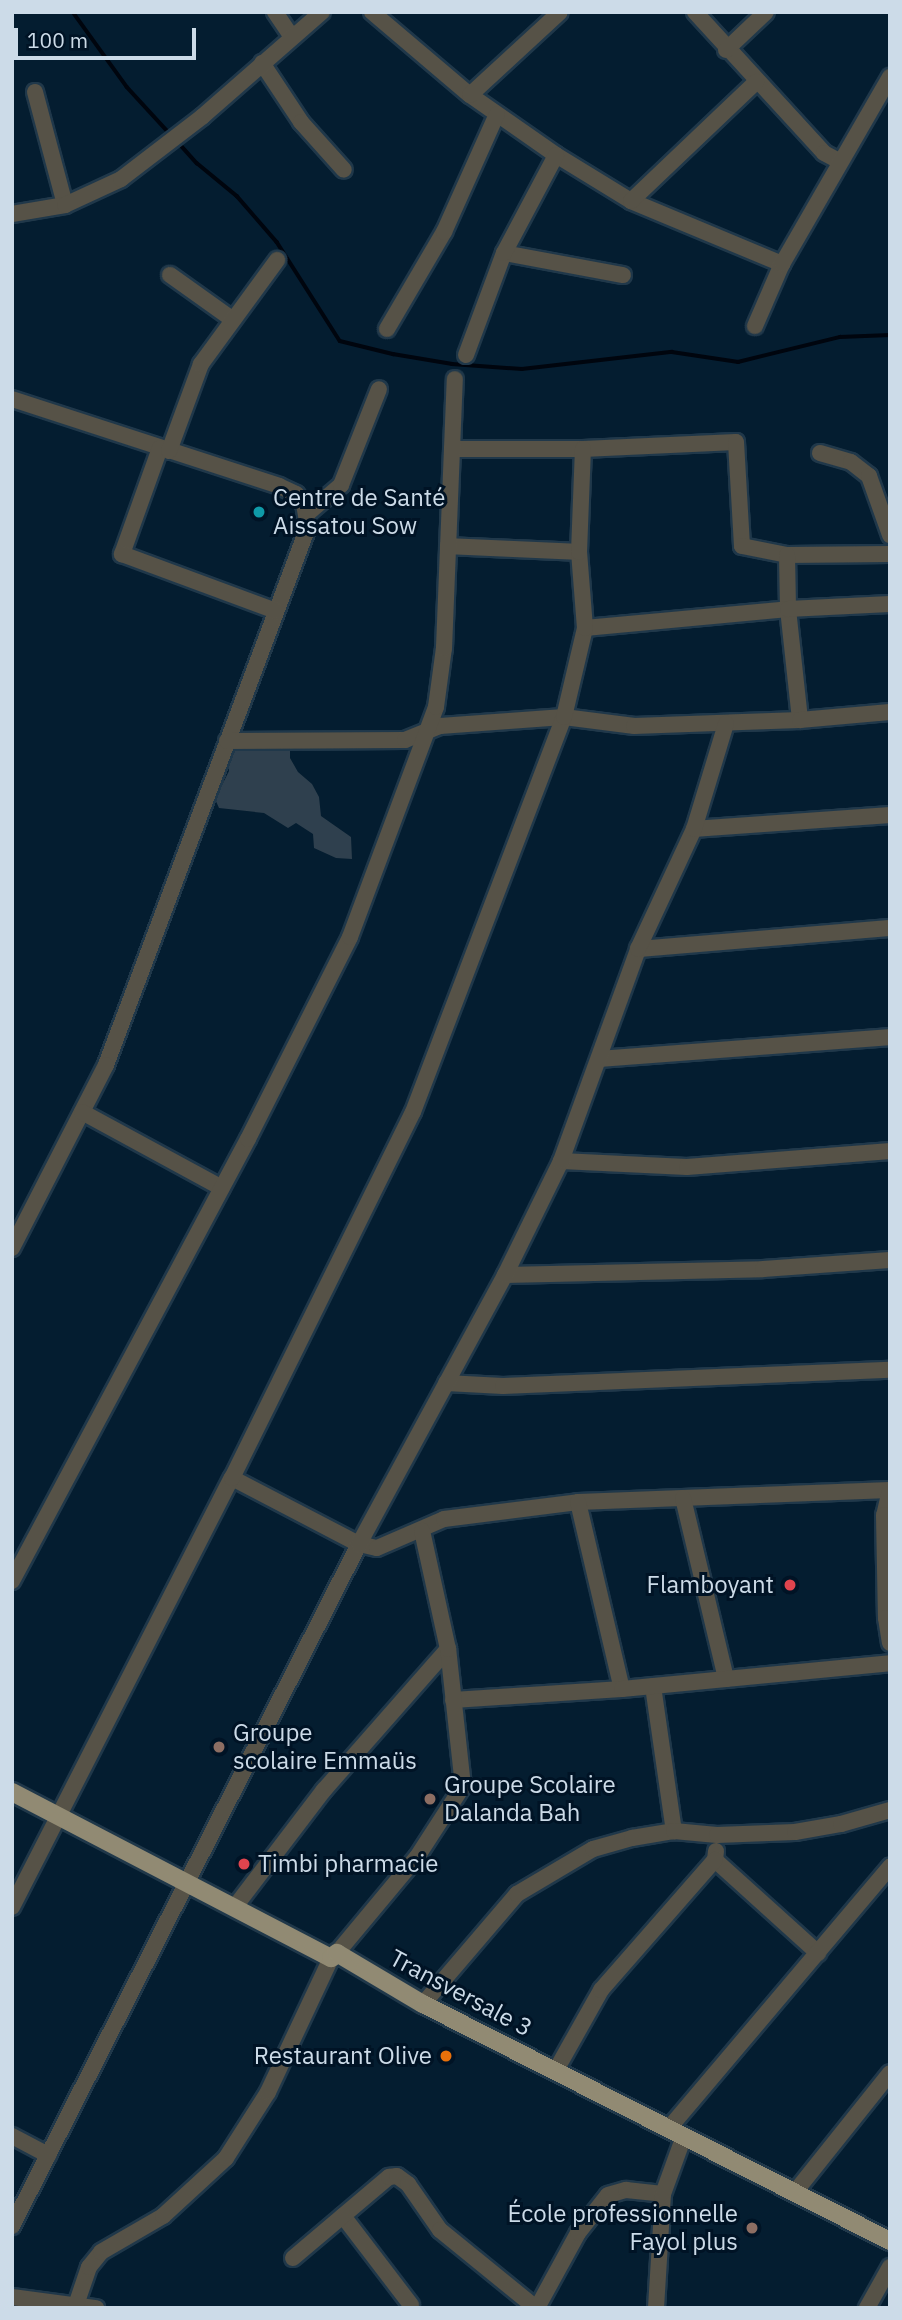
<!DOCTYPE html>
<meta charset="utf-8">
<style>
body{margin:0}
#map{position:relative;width:902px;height:2320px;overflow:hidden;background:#041d30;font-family:"IBM Plex Sans",sans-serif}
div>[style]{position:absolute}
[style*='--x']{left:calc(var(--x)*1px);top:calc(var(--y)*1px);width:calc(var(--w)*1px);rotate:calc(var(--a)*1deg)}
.green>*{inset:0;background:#2f404e}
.stream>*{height:3.5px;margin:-1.75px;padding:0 1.75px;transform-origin:1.75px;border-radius:1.75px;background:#00050e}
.roads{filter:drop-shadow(2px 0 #20384a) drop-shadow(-2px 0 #20384a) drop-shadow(0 2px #20384a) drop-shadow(0 -2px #20384a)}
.minor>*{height:16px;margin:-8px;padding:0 8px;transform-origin:8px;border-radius:8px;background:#565247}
.major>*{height:18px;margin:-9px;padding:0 9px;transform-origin:9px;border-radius:9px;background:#918a73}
.dots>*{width:19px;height:19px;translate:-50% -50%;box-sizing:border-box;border:4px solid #001325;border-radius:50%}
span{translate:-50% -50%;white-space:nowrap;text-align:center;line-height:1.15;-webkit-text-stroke:6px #001325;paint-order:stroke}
.poi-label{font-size:24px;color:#ccdbe8}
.left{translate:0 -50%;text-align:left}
.right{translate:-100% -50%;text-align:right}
.street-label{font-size:24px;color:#ccdbe8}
.frame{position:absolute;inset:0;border:14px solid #ccdbe8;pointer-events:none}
.scale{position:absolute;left:14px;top:28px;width:182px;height:32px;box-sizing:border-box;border:4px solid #ccdbe8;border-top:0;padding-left:9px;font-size:21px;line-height:24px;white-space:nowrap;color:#ccdbe8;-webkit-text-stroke:5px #001325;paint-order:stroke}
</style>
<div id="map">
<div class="green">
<i style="clip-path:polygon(240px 739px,290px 741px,290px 758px,298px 772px,312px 784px,319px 797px,321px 816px,351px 837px,352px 859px,336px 858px,314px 848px,313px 834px,296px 823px,288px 828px,264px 813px,219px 808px,215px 799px,229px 771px,227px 755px)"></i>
</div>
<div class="stream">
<i style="--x:73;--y:12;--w:92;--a:54.2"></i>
<i style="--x:127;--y:87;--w:67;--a:47.4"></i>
<i style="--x:177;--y:141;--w:30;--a:48"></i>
<i style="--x:197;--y:163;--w:52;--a:39.5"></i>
<i style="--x:237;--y:196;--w:61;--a:49"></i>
<i style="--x:277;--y:242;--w:117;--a:57.5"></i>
<i style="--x:340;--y:341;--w:55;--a:13.8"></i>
<i style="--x:393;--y:354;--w:60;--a:9.6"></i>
<i style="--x:452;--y:364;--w:70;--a:4.1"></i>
<i style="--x:522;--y:369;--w:151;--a:-6.5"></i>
<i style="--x:672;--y:352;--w:67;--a:8.6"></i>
<i style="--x:738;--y:362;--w:105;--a:-13.8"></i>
<i style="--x:840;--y:337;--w:50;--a:-2.3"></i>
</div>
<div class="roads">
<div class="minor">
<i style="--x:275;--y:12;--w:30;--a:56"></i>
<i style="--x:372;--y:12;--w:128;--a:40.3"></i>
<i style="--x:470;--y:95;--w:105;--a:34.9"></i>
<i style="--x:556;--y:155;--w:88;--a:31.5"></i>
<i style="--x:631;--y:201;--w:164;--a:22.6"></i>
<i style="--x:695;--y:12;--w:191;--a:47.5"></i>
<i style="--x:824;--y:153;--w:17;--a:28"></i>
<i style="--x:726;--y:50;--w:55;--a:-43.5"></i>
<i style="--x:262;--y:63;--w:71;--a:56.5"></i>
<i style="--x:301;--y:122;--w:64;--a:48.1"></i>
<i style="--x:35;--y:92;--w:117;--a:75.1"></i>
<i style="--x:470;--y:95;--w:122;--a:-42.7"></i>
<i style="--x:631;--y:201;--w:173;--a:-43.6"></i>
<i style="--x:12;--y:214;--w:54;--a:-9.6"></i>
<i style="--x:65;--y:205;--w:62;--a:-24.9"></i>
<i style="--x:121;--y:179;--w:103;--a:-37.5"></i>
<i style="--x:203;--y:116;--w:158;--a:-41.2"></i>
<i style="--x:504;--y:253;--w:121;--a:10.5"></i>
<i style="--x:170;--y:275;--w:77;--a:35.5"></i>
<i style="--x:755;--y:326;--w:68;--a:-66.5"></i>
<i style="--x:782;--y:264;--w:216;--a:-60"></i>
<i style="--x:387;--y:329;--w:113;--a:-59.6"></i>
<i style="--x:444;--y:232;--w:129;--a:-65.8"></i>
<i style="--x:466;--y:355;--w:109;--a:-69.6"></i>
<i style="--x:504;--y:253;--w:111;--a:-62"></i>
<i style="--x:12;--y:399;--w:281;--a:18"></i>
<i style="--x:279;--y:486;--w:19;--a:25"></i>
<i style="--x:296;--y:494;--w:13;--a:51"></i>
<i style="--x:304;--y:504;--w:23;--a:80"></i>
<i style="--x:308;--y:527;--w:575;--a:110.58"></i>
<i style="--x:106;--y:1065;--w:206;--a:117.2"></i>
<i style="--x:160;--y:448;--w:113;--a:109.7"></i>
<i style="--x:122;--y:554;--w:164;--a:20.3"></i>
<i style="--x:452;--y:449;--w:131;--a:0"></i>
<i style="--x:583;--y:449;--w:153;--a:-2.6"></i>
<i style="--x:736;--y:442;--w:104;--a:86.7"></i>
<i style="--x:742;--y:546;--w:46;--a:11.3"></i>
<i style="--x:787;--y:555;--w:103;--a:-0.6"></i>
<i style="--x:169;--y:451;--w:93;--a:-69.8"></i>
<i style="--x:201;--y:364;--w:129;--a:-53.8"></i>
<i style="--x:820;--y:453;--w:32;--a:16"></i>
<i style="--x:851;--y:462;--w:23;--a:38"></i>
<i style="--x:869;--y:476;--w:63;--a:70.4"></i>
<i style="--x:307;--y:514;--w:45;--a:-40.5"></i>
<i style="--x:341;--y:485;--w:103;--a:-68.4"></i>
<i style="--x:448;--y:546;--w:131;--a:2.6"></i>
<i style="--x:787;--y:555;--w:54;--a:88.9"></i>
<i style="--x:788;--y:609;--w:112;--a:83.8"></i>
<i style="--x:585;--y:628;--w:204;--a:-5.3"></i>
<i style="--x:788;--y:609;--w:102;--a:-2.8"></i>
<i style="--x:227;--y:741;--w:178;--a:-0.3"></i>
<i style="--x:405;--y:740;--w:38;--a:-22"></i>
<i style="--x:440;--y:726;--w:124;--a:-4.2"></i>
<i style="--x:564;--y:717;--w:71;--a:7.3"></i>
<i style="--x:634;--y:726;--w:166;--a:-2.1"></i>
<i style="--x:800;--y:720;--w:90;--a:-5.1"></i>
<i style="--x:694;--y:829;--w:196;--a:-4.1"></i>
<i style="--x:638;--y:949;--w:253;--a:-4.8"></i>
<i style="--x:600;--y:1059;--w:291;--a:-4.3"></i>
<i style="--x:82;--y:1112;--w:159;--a:28.5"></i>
<i style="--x:561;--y:1161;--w:126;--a:2.7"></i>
<i style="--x:687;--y:1167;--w:204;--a:-4.5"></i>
<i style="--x:505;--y:1275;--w:258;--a:-1.3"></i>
<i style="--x:763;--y:1269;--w:127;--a:-4.1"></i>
<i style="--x:446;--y:1383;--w:57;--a:3"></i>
<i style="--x:503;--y:1386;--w:387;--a:-2.4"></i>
<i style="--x:232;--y:1478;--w:143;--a:27.5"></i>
<i style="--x:359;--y:1544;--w:18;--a:13"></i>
<i style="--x:377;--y:1548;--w:73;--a:-23.4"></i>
<i style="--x:444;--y:1519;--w:135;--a:-7.2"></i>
<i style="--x:578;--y:1502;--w:312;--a:-2.2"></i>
<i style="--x:890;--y:1490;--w:26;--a:103"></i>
<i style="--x:884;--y:1515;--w:103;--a:88.9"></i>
<i style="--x:886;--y:1618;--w:25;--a:81"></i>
<i style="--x:683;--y:1498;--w:186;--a:76.6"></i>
<i style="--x:578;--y:1502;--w:192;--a:76.8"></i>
<i style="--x:12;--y:1581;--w:501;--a:-61.9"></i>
<i style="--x:248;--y:1139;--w:226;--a:-63.2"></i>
<i style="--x:350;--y:937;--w:246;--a:-69.5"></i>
<i style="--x:436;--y:707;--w:60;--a:-82.3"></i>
<i style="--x:444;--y:648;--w:269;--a:-87.7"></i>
<i style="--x:653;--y:1686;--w:147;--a:81.8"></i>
<i style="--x:453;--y:1700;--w:169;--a:-3.7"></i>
<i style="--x:622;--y:1689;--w:269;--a:-5.5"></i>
<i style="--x:716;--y:1851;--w:9;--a:96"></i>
<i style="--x:715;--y:1860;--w:139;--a:42.1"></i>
<i style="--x:12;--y:1907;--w:482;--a:-62.9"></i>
<i style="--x:232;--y:1478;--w:408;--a:-63.7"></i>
<i style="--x:413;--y:1112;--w:423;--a:-69.1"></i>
<i style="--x:564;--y:717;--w:91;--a:-76.7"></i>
<i style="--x:585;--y:628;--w:76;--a:-94.5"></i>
<i style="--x:579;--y:552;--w:103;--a:-87.8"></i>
<i style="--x:234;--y:1908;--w:148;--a:-52.7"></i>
<i style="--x:324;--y:1790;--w:188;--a:-48.7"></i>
<i style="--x:337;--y:1953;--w:125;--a:-50.2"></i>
<i style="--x:417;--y:1857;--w:85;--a:-57.1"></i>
<i style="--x:463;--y:1786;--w:138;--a:-96.2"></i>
<i style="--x:448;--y:1649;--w:121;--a:-102.4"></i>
<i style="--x:423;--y:2004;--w:145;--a:-49.5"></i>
<i style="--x:517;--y:1894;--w:88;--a:-30.6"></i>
<i style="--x:593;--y:1849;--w:41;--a:-15.8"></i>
<i style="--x:632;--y:1838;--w:43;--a:-9.5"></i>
<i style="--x:674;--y:1831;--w:43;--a:5.3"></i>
<i style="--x:717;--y:1835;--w:78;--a:-2.2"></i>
<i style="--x:795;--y:1832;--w:47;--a:-9.9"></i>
<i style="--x:841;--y:1824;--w:51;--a:-15.9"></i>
<i style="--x:556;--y:2070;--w:92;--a:-60.6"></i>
<i style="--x:601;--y:1990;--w:173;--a:-48.8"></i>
<i style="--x:670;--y:2127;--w:341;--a:-49.8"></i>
<i style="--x:12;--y:2136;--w:41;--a:27.8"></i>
<i style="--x:795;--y:2192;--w:152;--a:-51.4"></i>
<i style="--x:343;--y:2216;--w:112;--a:52.6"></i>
<i style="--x:12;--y:2226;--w:765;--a:-63.03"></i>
<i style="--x:359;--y:1544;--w:306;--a:-61.5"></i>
<i style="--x:505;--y:1275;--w:127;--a:-63.8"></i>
<i style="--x:561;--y:1161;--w:226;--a:-70"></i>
<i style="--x:638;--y:949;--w:132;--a:-65"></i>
<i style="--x:694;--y:829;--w:110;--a:-73.1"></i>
<i style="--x:293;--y:2258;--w:126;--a:-40.2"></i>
<i style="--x:389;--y:2177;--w:8;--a:-7"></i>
<i style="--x:397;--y:2176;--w:14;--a:36"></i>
<i style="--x:408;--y:2184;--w:56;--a:55.2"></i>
<i style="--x:440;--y:2230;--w:124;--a:39.1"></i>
<i style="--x:12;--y:2297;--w:85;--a:7.5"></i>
<i style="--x:76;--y:2305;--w:40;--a:-71.1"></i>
<i style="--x:89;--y:2267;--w:19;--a:-51"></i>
<i style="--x:101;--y:2252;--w:72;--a:-30.1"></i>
<i style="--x:163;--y:2216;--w:86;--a:-42.6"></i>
<i style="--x:226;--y:2158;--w:78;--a:-57.5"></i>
<i style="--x:268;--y:2092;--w:148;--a:-64.8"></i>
<i style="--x:537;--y:2308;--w:85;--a:-61.3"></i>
<i style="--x:578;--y:2233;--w:48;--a:-51.7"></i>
<i style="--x:608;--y:2195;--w:19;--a:-16"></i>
<i style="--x:626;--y:2190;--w:37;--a:6"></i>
<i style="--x:656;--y:2308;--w:114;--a:-86.5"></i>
<i style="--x:663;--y:2194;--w:62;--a:-70.1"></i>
<i style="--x:867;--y:2308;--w:47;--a:-60.7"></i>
</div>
<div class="major">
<i style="--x:12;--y:1792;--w:360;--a:27.5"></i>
<i style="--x:331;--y:1958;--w:8;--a:-40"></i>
<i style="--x:337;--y:1953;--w:100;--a:30.7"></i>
<i style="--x:423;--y:2004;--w:524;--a:26.91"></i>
</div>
</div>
<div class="dots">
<i style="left:259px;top:512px;background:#0f9aa8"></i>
<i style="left:790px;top:1585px;background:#e0444e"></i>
<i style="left:219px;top:1747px;background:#8d6e63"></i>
<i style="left:430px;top:1799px;background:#8d6e63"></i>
<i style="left:244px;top:1864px;background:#e0444e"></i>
<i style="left:446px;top:2056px;background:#e8710a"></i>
<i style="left:752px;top:2228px;background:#8d6e63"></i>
</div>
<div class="poi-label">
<span class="left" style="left:273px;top:512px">Centre de Santé<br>Aissatou Sow</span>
<span class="right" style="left:774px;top:1585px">Flamboyant</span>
<span class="left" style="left:233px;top:1747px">Groupe<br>scolaire Emmaüs</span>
<span class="left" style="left:444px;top:1799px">Groupe Scolaire<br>Dalanda Bah</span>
<span class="left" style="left:258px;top:1864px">Timbi pharmacie</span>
<span class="right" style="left:432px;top:2056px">Restaurant Olive</span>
<span class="right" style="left:738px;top:2228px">École professionnelle<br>Fayol plus</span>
</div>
<div class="street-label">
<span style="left:461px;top:1993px;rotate:28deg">Transversale 3</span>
</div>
<div class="frame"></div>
<div class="scale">100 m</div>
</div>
